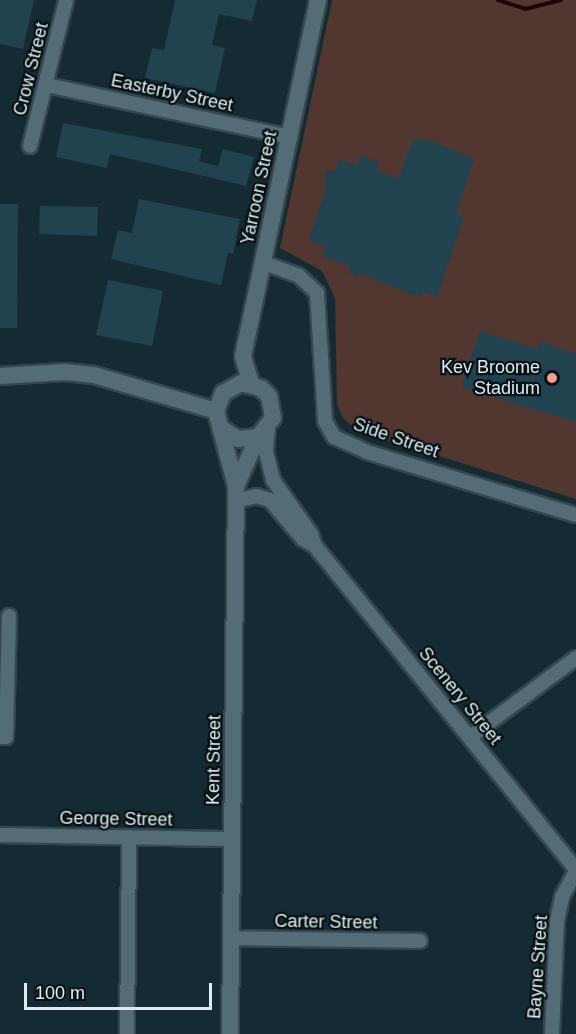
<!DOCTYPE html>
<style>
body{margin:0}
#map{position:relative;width:576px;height:1034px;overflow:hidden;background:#142b33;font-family:Arial,sans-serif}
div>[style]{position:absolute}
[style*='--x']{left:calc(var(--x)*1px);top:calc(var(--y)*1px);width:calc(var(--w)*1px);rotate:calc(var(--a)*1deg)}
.green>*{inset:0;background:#523630}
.stream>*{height:4px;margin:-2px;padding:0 2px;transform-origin:2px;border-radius:2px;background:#1f0604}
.building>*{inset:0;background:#21434f}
.roads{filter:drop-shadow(2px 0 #35474d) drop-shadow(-2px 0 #35474d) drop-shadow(0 2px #35474d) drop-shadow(0 -2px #35474d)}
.minor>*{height:14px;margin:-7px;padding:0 7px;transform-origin:7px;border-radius:7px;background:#536c75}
.tertiary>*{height:16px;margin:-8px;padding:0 8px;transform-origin:8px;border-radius:8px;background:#536c75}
.dots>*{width:16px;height:16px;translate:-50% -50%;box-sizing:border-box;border:3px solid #081215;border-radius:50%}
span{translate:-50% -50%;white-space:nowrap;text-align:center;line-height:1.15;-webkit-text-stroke:4.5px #081215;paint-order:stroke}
.street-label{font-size:18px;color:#ddebf0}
.poi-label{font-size:18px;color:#ddebf0}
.right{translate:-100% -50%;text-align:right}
.scale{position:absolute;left:24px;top:983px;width:188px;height:27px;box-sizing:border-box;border:3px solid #ddebf0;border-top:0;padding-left:8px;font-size:18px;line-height:21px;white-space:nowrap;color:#ddebf0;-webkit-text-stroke:4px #081215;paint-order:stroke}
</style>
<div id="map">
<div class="green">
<i style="clip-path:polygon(332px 0,576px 0,576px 499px,356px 430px,343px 418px,337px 405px,335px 298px,322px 271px,280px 248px)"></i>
</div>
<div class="stream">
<i style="--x:498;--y:0;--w:28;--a:18"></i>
<i style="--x:525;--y:9;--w:37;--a:-14"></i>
</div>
<div class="building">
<i style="clip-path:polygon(0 0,34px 0,23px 49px,0 44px)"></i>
<i style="clip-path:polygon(175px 0,257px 0,252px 21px,219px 14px,212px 45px,225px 48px,215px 93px,145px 78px,152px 48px,164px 50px)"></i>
<i style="clip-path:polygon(63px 123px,202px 149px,199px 161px,218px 166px,223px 149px,254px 157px,246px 186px,110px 154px,107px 168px,56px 157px)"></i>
<i style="clip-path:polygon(413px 139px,432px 141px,474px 159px,456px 214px,464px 216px,437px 297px,422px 292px,421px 296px,411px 294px,359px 273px,357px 277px,348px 273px,351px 266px,323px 256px,326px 247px,309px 240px,326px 188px,325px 172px,335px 171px,339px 159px,357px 165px,360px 156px,380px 162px,377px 171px,399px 178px)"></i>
<i style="clip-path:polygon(139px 199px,240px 219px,233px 254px,228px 253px,221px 285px,111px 259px,118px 230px,132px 233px)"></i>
<i style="clip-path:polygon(0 204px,18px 204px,17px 328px,0 328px)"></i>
<i style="clip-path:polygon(40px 206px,98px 207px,97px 236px,39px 234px)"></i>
<i style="clip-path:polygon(108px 280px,163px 291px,152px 346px,96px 335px)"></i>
<i style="clip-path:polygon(480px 331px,537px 349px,540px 341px,576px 354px,576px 422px,461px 387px)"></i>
</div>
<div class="roads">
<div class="minor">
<i style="--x:47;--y:85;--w:249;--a:12.1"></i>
<i style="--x:30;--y:146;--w:150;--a:-76.1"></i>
<i style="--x:264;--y:263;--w:37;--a:20"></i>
<i style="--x:299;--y:276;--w:25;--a:43"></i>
<i style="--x:317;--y:293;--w:128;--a:86.4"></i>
<i style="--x:325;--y:421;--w:18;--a:61"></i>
<i style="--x:334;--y:437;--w:36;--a:24"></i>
<i style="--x:367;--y:452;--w:218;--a:16.8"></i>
<i style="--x:268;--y:428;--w:24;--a:95"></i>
<i style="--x:266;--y:452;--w:29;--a:76"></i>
<i style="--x:273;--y:480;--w:66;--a:54.9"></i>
<i style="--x:311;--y:534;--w:13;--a:72"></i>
<i style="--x:236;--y:501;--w:21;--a:-14"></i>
<i style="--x:256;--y:496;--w:15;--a:16"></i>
<i style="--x:270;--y:500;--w:51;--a:49.8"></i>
<i style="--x:303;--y:539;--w:14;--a:30"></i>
<i style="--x:315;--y:546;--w:416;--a:51.1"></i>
<i style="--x:0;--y:737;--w:6;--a:0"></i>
<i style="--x:6;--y:737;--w:121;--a:-88.6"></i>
<i style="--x:470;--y:737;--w:132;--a:-36.7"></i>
<i style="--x:0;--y:835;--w:232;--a:1"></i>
<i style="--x:231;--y:938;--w:189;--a:0.9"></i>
<i style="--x:127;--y:1034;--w:197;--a:-89.4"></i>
<i style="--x:552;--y:1034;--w:113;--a:-87.5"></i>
<i style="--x:557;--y:921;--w:25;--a:-78"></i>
<i style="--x:562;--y:897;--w:30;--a:-62"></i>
</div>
<div class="tertiary">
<i style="--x:0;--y:376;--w:65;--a:-3.5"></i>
<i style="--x:65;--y:372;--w:29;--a:6"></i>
<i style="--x:94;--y:375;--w:127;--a:16.4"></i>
<i style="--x:251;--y:383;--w:28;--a:-107"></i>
<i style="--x:243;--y:356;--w:364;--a:-78.1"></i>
<i style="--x:221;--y:428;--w:20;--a:33"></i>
<i style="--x:238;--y:439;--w:20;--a:-6"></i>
<i style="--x:258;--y:437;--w:24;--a:-52"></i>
<i style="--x:273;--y:418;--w:22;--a:-100"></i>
<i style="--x:269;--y:396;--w:11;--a:-135"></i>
<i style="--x:261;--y:388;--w:21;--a:-166"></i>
<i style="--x:241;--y:383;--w:21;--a:151"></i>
<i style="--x:223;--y:393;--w:19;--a:111"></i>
<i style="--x:216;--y:411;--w:78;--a:75.1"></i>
<i style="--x:236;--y:486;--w:548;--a:90.63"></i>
<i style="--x:236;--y:486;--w:54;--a:-65.8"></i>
</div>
</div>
<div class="dots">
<i style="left:552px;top:378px;background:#f59d8e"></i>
</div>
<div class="street-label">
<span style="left:31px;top:69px;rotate:-76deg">Crow Street</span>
<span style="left:172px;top:93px;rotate:12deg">Easterby Street</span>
<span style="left:259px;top:188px;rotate:-78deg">Yarroon Street</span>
<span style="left:396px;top:438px;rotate:19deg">Side Street</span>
<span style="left:460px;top:696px;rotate:51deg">Scenery Street</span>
<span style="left:214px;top:760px;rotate:-89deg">Kent Street</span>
<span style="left:116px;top:819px;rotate:1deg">George Street</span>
<span style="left:326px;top:922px;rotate:1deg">Carter Street</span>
<span style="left:538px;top:967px;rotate:-86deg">Bayne Street</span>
</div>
<div class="poi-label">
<span class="right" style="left:540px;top:378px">Kev Broome<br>Stadium</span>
</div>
<div class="scale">100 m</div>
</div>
